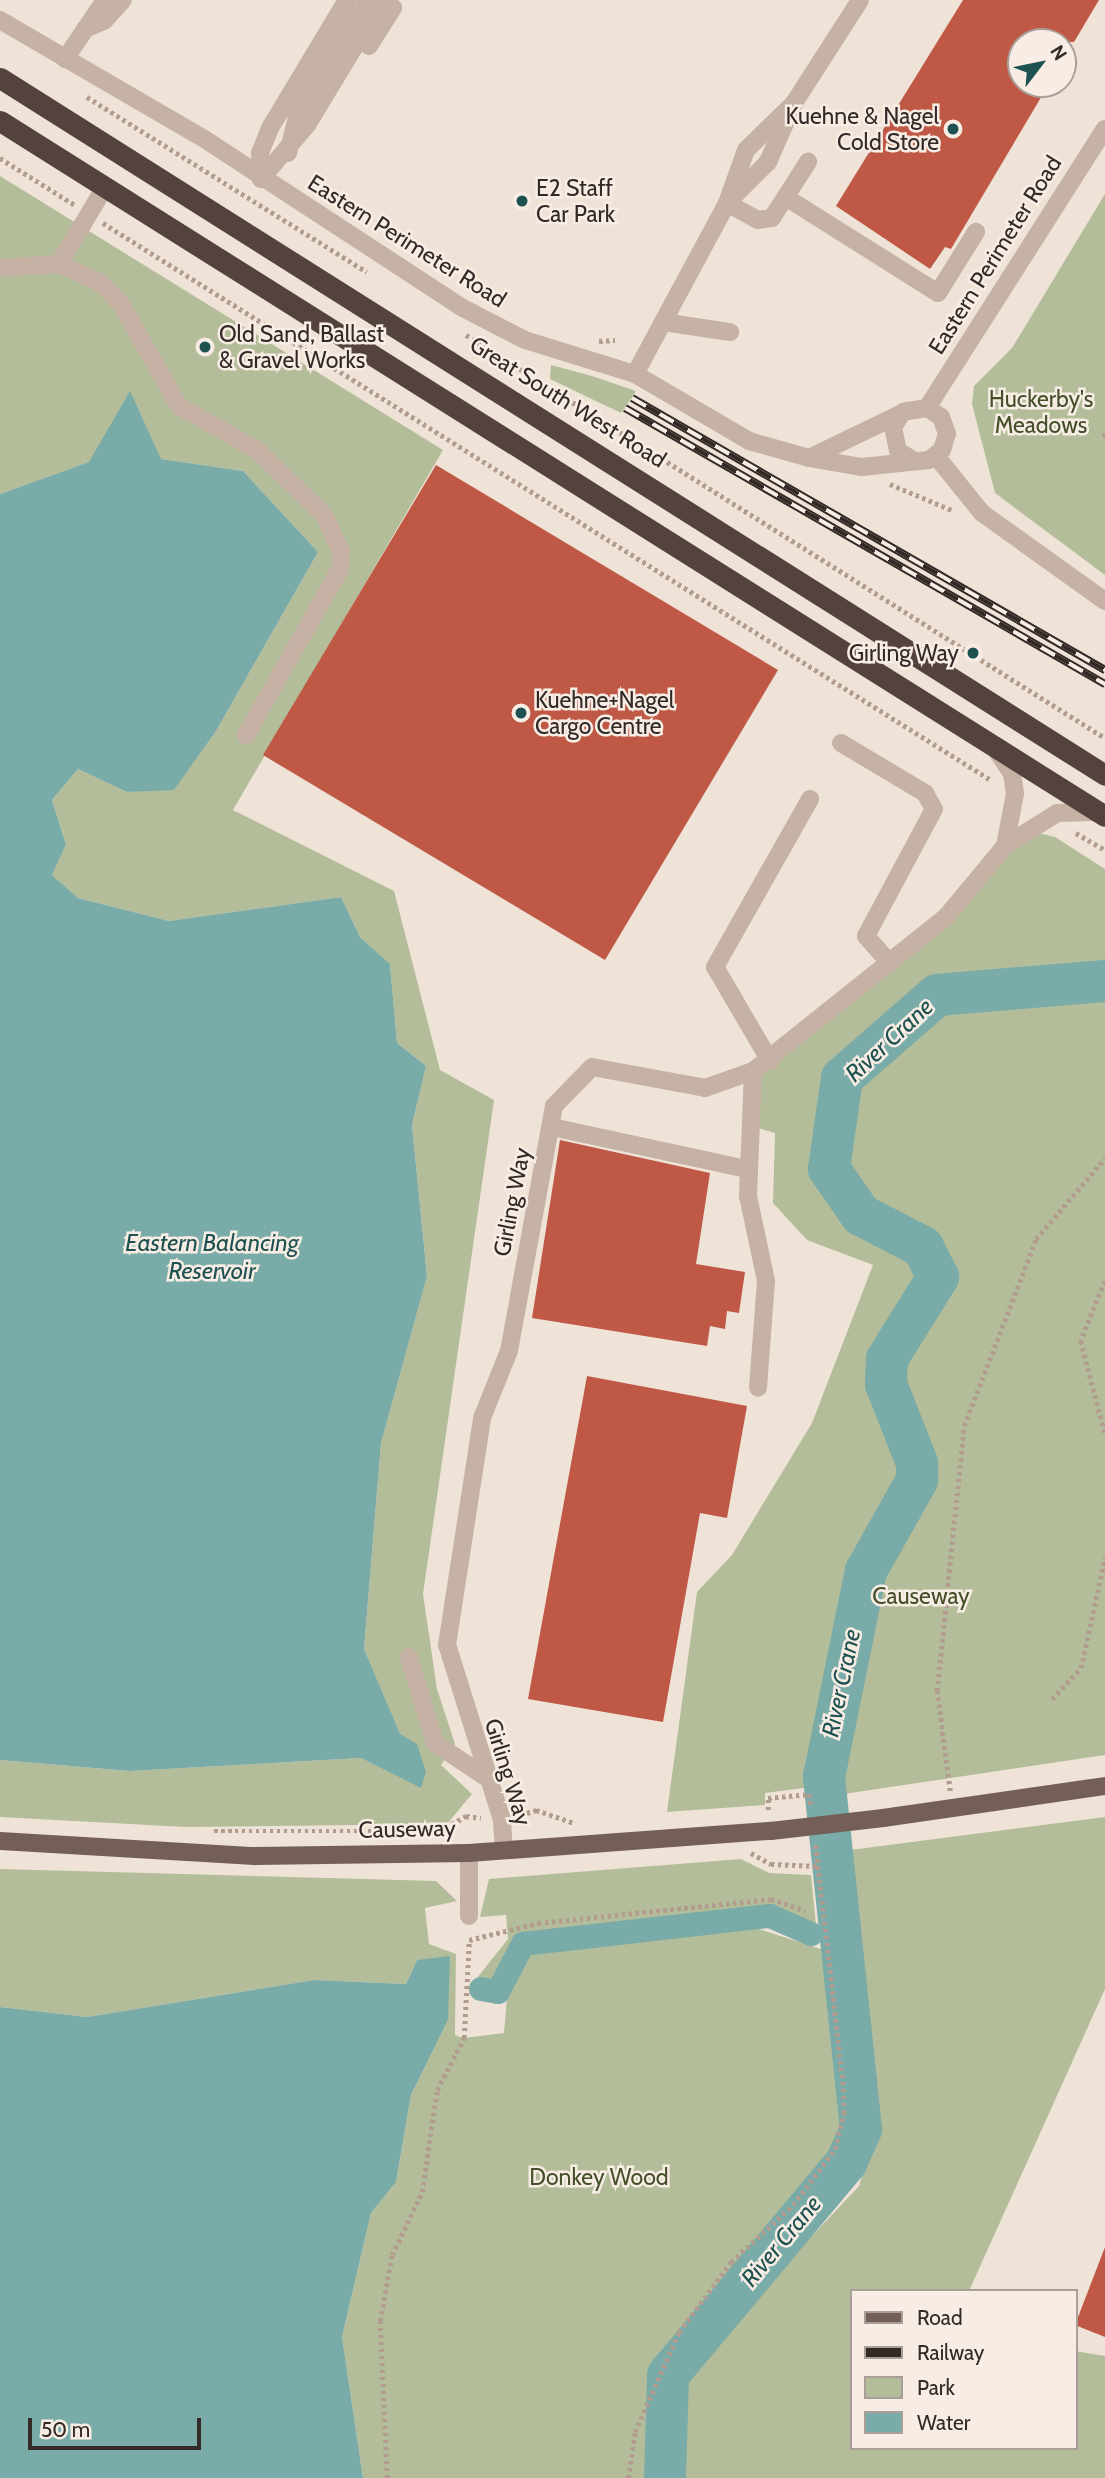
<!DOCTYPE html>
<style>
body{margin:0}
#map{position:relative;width:1105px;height:2478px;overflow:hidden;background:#efe3d8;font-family:Cabin,sans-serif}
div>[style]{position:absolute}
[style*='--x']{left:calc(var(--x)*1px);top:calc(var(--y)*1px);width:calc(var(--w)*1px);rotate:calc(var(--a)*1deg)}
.green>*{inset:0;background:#b4bd99}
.water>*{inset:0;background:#79aba8}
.canal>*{height:24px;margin:-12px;padding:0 12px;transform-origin:12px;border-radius:12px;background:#79aba8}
.river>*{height:42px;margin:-21px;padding:0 21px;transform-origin:21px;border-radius:21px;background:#79aba8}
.building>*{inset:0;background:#bf5946}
.path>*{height:4.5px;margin-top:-2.25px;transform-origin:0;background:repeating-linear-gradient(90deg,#b29c90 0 3.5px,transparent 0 7px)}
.minor>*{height:18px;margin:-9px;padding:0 9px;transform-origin:9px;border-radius:9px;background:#c6b2a5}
.major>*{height:18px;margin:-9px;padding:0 9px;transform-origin:9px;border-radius:9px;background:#745f58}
.highway>*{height:21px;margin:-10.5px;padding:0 10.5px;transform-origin:10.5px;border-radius:10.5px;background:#53423d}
.rail>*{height:8px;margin-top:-4px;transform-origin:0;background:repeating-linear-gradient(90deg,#f8ede4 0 16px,#332926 0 32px);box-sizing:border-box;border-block:2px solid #332926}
.major-bridge>*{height:18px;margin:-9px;padding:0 9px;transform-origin:9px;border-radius:9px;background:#745f58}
.dots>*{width:19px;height:19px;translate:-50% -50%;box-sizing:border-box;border:4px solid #f8ede4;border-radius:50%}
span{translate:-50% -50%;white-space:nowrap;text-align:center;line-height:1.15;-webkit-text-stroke:5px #f8ede4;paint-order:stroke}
.poi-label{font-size:23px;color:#332926}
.right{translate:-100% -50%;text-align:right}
.left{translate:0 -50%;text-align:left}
.street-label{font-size:23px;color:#332926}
.park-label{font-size:23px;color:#45502b}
.water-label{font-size:24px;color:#1e5251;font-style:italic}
.legend{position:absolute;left:850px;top:2289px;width:228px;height:161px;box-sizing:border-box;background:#f8ede4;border:2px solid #a99f98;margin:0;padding:9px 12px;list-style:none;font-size:21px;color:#332926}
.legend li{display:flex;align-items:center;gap:14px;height:35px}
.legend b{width:35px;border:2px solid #a99f98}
.north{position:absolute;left:1007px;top:28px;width:70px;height:70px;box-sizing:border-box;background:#f8ede4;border:2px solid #a99f98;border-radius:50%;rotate:58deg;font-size:19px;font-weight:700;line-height:28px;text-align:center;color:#332926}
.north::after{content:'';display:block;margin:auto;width:24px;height:32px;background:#1e5251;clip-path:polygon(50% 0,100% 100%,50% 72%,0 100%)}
.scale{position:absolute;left:28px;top:2418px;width:173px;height:32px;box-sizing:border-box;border:4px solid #332926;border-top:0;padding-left:9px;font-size:21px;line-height:24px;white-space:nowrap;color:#332926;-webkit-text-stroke:5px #f8ede4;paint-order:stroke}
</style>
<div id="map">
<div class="green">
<i style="clip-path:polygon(0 176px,443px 450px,233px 810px,394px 891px,440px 1070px,494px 1100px,423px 1594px,437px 1689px,455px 1744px,441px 1765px,472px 1794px,447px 1824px,186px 1827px,0 1817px,0 1760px,129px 1771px,361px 1758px,421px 1787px,364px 1649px,381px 1443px,427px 1275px,412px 1125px,426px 1066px,397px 1043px,390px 964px,360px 937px,341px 897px,169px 921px,78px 898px,52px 875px,66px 843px,52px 800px,78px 769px,127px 792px,174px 789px,216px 731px,318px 552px,243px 471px,161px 459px,89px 462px,0 494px)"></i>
<i style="clip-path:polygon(1105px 194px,1105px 575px,995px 493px,972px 404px,974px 386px,1012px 348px)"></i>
<i style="clip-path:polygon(551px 365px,592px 376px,636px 391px,621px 413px,550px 379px)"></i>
<i style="clip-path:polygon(1026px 830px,1055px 837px,1105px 869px,1105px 1755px,837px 1795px,835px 1784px,765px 1793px,765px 1805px,667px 1812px,697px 1592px,732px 1555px,812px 1423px,873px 1265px,807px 1240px,773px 1203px,775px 1133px,754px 1127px,753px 1071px,890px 964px)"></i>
<i style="clip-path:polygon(1105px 1817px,1105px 1989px,969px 2291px,851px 2291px,851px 2448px,1075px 2448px,1075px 2351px,1105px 2356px,1105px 2478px,682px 2478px,681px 2390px,749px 2303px,859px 2186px,875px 2135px,850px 1850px)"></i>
<i style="clip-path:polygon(741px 1859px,769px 1873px,811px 1875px,816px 1925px,771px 1909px,522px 1940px,496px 1987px,473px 1983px,508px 1939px,506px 1915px,480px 1917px,489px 1879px)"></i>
<i style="clip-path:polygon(0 1869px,436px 1881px,457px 1901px,425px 1908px,429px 1944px,456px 1954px,455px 2035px,464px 2038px,504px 2033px,508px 1984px,528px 1949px,747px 1925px,833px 1953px,850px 2109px,846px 2134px,797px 2210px,686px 2338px,663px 2375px,647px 2438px,649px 2478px,363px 2478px,342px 2337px,371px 2213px,396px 2182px,411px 2095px,448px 2020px,438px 1959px,417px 1960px,406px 1984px,314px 1980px,87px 2017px,0 2007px)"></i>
</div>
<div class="water">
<i style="clip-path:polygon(130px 391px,161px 459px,243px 471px,318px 552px,216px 731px,174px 790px,127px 792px,78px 769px,52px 800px,66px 844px,52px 875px,78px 898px,169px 921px,341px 897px,360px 937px,390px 964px,397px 1043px,426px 1066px,412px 1125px,427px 1276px,381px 1443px,364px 1649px,400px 1734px,417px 1744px,426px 1772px,421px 1788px,361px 1758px,129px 1771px,0 1760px,0 494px,89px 462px)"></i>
<i style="clip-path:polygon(450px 1956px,448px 2020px,411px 2095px,396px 2182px,371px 2213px,342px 2337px,363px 2478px,0 2478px,0 2007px,87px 2017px,314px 1980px,406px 1984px,417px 1960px)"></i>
</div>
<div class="canal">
<i style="--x:834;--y:1946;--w:11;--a:52"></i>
<i style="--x:481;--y:1989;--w:17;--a:10"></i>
<i style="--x:498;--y:1992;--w:54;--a:-62.5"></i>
<i style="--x:523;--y:1944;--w:249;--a:-6.5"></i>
<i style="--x:770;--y:1916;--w:45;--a:23.7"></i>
</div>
<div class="river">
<i style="--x:665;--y:2478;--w:103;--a:-88.3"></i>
<i style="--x:668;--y:2375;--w:277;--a:-50"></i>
<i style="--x:846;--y:2163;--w:37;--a:-66"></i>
<i style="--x:861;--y:2129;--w:354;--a:-96"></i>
<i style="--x:824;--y:1777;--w:210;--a:-78.5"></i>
<i style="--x:866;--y:1571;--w:104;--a:-60.7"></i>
<i style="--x:917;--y:1480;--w:17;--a:-90"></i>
<i style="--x:917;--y:1463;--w:85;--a:-111.4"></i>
<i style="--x:886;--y:1384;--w:25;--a:-88"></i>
<i style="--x:887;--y:1359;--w:97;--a:-58.1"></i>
<i style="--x:938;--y:1277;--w:34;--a:-117"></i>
<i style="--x:923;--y:1247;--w:70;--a:-152.7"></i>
<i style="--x:861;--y:1215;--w:56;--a:-124.8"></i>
<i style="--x:829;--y:1169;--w:92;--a:-81.9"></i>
<i style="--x:842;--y:1078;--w:126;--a:-41.1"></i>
<i style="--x:937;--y:995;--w:169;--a:-4.8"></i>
</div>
<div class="building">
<i style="clip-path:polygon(963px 0,1099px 0,1074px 42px,1021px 42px,1021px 84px,1049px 84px,951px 249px,945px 247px,930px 269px,836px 206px)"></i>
<i style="clip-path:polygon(436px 465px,778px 670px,605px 960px,263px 755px)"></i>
<i style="clip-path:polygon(560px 1140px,710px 1173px,696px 1264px,745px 1272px,739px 1313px,727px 1311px,725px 1329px,710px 1326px,707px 1346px,532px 1318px)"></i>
<i style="clip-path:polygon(587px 1376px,747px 1406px,727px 1518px,700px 1513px,663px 1722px,528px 1699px)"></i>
<i style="clip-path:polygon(1105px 2247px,1105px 2337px,1075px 2325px)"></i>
</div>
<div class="path">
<i style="--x:87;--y:97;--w:330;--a:32"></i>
<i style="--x:0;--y:158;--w:89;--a:32.1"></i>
<i style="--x:103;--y:223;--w:1048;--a:32.1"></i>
<i style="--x:466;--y:335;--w:755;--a:32.24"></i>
<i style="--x:599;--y:341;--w:16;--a:-4"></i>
<i style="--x:1105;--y:433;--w:6;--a:90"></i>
<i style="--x:890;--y:484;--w:67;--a:22.8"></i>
<i style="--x:1076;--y:833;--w:34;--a:30"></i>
<i style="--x:1105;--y:1281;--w:65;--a:111.8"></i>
<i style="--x:1081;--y:1341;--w:96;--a:75.5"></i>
<i style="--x:1052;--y:1699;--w:42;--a:-46.9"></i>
<i style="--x:1081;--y:1668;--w:114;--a:-77.8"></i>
<i style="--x:950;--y:1791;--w:101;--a:-97.4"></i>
<i style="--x:937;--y:1691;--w:266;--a:-84.2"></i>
<i style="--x:964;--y:1426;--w:200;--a:-68.9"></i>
<i style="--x:1036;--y:1239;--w:106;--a:-49.6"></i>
<i style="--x:768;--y:1810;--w:12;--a:-90"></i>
<i style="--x:768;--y:1798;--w:41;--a:-5.6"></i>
<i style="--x:809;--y:1794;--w:13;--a:81"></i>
<i style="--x:520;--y:1815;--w:17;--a:-17"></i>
<i style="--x:536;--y:1810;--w:40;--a:18.9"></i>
<i style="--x:214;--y:1831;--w:225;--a:0"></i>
<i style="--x:439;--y:1831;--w:31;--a:-29"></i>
<i style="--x:466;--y:1816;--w:15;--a:8"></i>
<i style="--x:751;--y:1853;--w:23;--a:29"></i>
<i style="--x:771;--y:1864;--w:46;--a:2.5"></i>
<i style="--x:469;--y:1940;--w:71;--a:-13.8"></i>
<i style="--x:538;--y:1923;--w:234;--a:-5.9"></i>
<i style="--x:771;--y:1899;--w:36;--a:19"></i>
<i style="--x:387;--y:2478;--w:157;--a:-92.6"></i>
<i style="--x:380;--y:2321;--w:67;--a:-79.7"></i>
<i style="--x:392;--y:2255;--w:70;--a:-64.5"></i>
<i style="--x:422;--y:2192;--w:103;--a:-81.6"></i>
<i style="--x:437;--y:2090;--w:59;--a:-62.6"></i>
<i style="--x:464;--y:2038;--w:97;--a:-87"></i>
<i style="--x:628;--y:2478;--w:47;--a:-81.3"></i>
<i style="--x:635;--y:2432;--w:109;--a:-66.3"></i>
<i style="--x:679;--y:2332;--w:87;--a:-53.4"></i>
<i style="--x:731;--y:2262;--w:84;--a:-42.6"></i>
<i style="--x:793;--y:2205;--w:70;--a:-53.1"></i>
<i style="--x:835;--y:2149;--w:37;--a:-76"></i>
<i style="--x:844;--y:2113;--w:28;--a:-92"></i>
<i style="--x:843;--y:2085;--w:243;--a:-96.6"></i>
</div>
<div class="minor">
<i style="--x:0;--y:20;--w:238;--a:30.2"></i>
<i style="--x:206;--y:140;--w:305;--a:33.2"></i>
<i style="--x:461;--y:307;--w:72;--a:27.3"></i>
<i style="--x:525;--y:340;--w:115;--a:17.2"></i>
<i style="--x:635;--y:374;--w:132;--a:30.4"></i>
<i style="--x:749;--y:441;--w:62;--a:15.8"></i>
<i style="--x:809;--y:458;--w:54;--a:9.6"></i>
<i style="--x:862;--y:467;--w:67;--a:-6"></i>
<i style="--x:929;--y:460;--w:16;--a:-38"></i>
<i style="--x:942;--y:450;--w:17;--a:-73"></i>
<i style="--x:947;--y:434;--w:18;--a:-109"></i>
<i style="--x:941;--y:417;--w:17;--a:-147"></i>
<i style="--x:927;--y:408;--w:24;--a:171"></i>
<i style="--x:903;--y:412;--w:18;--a:124"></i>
<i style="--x:893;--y:427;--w:25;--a:78"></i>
<i style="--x:898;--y:451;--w:17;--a:31"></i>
<i style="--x:85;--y:29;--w:21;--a:-23"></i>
<i style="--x:104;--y:21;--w:28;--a:-48"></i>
<i style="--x:369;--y:46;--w:45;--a:-57.7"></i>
<i style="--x:393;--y:8;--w:15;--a:-148"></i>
<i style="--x:65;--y:59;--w:71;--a:-55.9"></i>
<i style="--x:288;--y:153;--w:45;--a:-76"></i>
<i style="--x:299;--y:109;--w:128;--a:-58"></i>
<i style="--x:261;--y:179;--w:71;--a:-49.6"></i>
<i style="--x:307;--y:125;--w:145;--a:-58.8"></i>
<i style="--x:261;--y:179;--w:26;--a:-92"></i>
<i style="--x:260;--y:153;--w:27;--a:-68"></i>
<i style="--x:270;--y:128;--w:149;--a:-59"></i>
<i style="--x:105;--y:187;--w:90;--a:120.9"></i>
<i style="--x:59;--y:264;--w:46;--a:24.3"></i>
<i style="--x:101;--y:283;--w:29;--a:46"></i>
<i style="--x:121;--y:304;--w:117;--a:60.4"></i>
<i style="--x:179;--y:406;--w:90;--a:29.4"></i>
<i style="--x:257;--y:450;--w:93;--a:44.1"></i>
<i style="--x:324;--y:515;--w:41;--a:65.3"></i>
<i style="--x:341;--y:552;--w:17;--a:93"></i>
<i style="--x:340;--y:569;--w:191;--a:119.5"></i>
<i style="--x:732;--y:198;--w:51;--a:-45"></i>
<i style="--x:768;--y:162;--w:64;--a:-66.2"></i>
<i style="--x:794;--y:103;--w:122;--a:-57.3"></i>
<i style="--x:787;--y:198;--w:178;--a:32.2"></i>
<i style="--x:938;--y:293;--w:72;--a:-58.1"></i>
<i style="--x:727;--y:203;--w:35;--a:29"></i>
<i style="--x:758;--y:220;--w:14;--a:-8"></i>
<i style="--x:772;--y:218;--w:67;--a:-57.3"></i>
<i style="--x:0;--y:268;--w:59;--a:-3.9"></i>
<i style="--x:663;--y:322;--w:68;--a:8.5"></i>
<i style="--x:635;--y:374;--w:194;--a:-61.7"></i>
<i style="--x:727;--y:203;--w:56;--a:-70.3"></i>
<i style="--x:746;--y:150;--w:67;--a:-44.4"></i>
<i style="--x:927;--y:408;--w:331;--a:-57.5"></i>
<i style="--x:936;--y:456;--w:73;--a:51.1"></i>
<i style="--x:982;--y:513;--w:151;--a:35.6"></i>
<i style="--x:809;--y:458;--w:101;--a:-25.8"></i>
<i style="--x:841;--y:743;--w:98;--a:30.8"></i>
<i style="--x:925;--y:793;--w:18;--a:61"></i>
<i style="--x:934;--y:809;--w:144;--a:118.2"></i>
<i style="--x:866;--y:936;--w:37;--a:49"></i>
<i style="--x:996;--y:750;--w:29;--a:56"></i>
<i style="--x:1012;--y:774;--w:20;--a:81"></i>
<i style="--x:1015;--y:794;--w:53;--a:100.9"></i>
<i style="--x:770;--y:1061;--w:109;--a:-120.3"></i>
<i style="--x:715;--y:967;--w:193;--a:-60.5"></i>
<i style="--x:753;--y:1071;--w:125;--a:92.3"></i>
<i style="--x:748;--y:1196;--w:87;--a:78"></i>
<i style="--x:766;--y:1281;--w:107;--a:94.3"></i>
<i style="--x:552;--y:1127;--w:199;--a:12.2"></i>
<i style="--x:409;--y:1657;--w:90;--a:73.2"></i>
<i style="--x:435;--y:1743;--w:59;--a:34"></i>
<i style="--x:504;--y:1850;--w:30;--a:-94"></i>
<i style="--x:502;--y:1820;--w:183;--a:-107.4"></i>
<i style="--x:447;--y:1645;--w:230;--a:-81.2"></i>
<i style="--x:482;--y:1418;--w:72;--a:-68.1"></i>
<i style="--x:509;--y:1351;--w:249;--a:-79.6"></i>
<i style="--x:554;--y:1106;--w:54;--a:-45.7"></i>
<i style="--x:592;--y:1067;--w:115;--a:10.5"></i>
<i style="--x:705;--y:1088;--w:51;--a:-19.5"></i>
<i style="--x:753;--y:1071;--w:247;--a:-38.6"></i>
<i style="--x:946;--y:917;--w:92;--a:-50.3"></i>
<i style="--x:1005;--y:846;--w:62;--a:-32.4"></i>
<i style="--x:1057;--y:813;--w:40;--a:-1.4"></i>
<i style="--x:469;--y:1853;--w:63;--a:90"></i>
</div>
<div class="major">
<i style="--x:883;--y:1818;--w:224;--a:-8.2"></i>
<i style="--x:0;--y:1841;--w:255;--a:3.4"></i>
<i style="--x:255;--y:1856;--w:214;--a:-0.8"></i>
<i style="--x:469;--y:1853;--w:303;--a:-4.2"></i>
</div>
<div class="highway">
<i style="--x:0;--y:78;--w:1306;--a:32.24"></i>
<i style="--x:0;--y:121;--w:1305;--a:32.17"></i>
</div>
<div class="rail">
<i style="--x:632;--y:398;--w:546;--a:29.9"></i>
<i style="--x:625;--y:408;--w:554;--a:29.9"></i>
</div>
<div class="major-bridge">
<i style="--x:771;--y:1831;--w:113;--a:-6.6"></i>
</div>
<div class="dots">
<i style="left:953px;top:129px;background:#1e5251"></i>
<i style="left:522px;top:201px;background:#1e5251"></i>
<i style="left:205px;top:347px;background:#1e5251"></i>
<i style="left:973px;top:653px;background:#1e5251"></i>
<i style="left:521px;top:713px;background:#1e5251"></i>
</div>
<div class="poi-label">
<span class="right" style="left:939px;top:129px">Kuehne &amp; Nagel<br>Cold Store</span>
<span class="left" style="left:536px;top:201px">E2 Staff<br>Car Park</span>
<span class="left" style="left:219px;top:347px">Old Sand, Ballast<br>&amp; Gravel Works</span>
<span class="right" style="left:959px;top:653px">Girling Way</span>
<span class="left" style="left:535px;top:713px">Kuehne+Nagel<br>Cargo Centre</span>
</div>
<div class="street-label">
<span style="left:407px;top:241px;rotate:32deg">Eastern Perimeter Road</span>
<span style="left:995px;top:255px;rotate:-58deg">Eastern Perimeter Road</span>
<span style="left:568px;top:402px;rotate:32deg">Great South West Road</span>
<span style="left:512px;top:1202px;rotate:-79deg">Girling Way</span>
<span style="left:508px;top:1772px;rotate:73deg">Girling Way</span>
<span style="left:407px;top:1829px;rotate:-1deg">Causeway</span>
</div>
<div class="park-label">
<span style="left:1041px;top:412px">Huckerby's<br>Meadows</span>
<span style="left:921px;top:1596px">Causeway</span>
<span style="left:599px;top:2177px">Donkey Wood</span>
</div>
<div class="water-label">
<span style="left:889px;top:1040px;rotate:-43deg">River Crane</span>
<span style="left:212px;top:1257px">Eastern Balancing<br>Reservoir</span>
<span style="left:841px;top:1683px;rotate:-78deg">River Crane</span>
<span style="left:781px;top:2241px;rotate:-50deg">River Crane</span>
</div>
<ul class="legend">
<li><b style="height:9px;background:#745f58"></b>Road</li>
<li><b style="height:9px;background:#332926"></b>Railway</li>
<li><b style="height:19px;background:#b4bd99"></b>Park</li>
<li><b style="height:19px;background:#79aba8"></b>Water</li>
</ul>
<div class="north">N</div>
<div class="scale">50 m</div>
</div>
